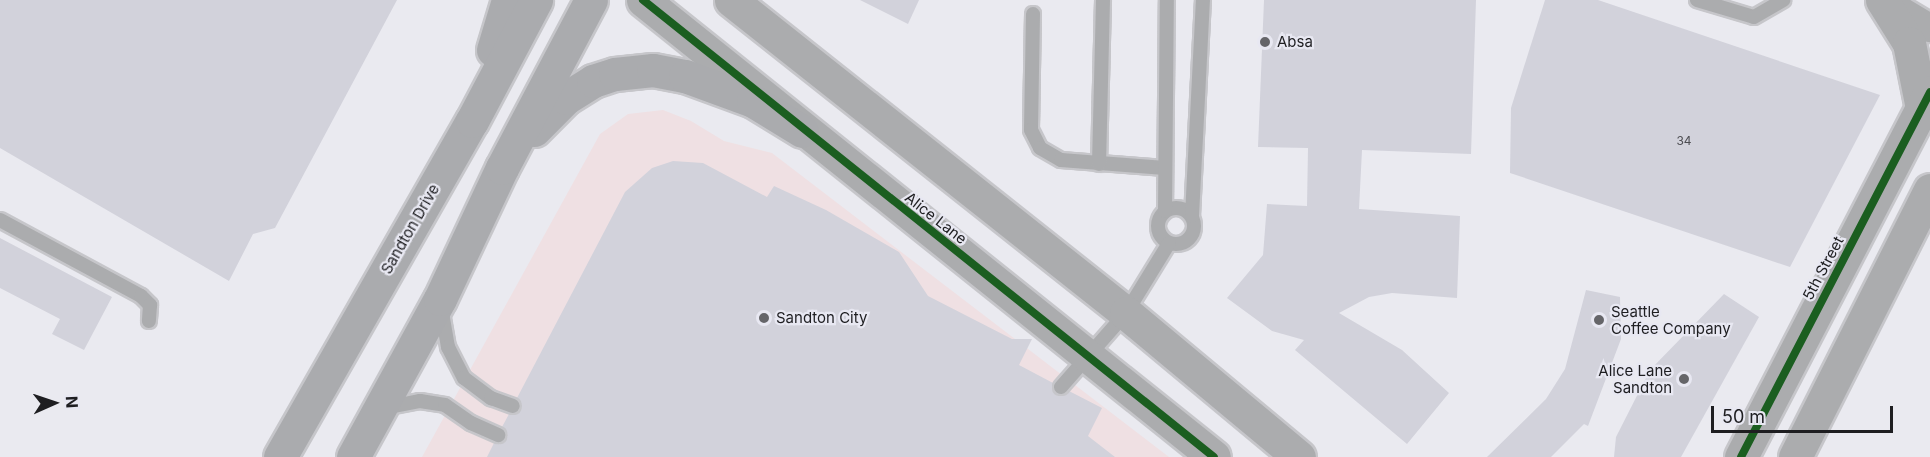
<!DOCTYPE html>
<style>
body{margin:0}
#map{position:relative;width:1930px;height:457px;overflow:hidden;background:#eaeaf0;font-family:Inter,sans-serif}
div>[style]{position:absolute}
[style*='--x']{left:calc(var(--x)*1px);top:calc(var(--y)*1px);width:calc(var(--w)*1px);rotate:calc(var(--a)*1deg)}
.commercial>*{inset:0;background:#efe0e3}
.building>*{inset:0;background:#d2d2db}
.roads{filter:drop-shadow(2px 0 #c6c6ca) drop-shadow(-2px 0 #c6c6ca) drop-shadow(0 2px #c6c6ca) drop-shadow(0 -2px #c6c6ca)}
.service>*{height:14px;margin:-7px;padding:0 7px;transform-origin:7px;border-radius:7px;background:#abacae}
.service>.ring{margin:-7px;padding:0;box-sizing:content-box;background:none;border:14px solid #abacae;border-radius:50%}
.minor>*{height:28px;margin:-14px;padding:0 14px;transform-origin:14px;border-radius:14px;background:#abacae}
.tertiary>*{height:33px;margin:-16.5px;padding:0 16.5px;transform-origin:16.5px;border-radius:16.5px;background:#abacae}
.secondary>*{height:33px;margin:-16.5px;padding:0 16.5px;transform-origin:16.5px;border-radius:16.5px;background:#aaabae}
.cycleway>*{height:8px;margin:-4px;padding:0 4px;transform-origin:4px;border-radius:4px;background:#1b5e20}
.dots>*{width:16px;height:16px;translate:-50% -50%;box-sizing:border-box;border:3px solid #e8e8f2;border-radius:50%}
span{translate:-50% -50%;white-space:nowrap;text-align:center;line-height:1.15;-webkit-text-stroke:4.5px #e8e8f2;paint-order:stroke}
.number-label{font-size:12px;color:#4d4d52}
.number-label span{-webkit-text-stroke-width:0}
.poi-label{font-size:15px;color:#1e1e21}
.left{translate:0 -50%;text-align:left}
.right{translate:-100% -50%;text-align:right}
.street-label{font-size:15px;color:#1e1e21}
.north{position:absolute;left:24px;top:373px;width:60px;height:60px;-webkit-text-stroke:4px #e8e8f2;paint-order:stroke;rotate:87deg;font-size:16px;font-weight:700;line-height:24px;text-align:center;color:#1e1e21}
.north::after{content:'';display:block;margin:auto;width:21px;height:27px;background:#1e1e21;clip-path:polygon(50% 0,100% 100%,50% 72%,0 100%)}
.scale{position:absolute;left:1711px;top:406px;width:182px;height:27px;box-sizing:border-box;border:3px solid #1e1e21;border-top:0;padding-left:8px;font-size:18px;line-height:21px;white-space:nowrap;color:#1e1e21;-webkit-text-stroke:4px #e8e8f2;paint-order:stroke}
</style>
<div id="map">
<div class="commercial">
<i style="clip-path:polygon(663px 110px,691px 121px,724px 141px,772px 153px,1169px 457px,422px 457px,600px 134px,628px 114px)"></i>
</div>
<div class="building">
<i style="clip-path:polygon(0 0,397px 0,275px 228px,253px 234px,229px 281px,0 148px)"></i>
<i style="clip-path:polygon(860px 0,919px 0,908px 24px)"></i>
<i style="clip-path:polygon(1264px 0,1476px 0,1471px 154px,1362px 150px,1359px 209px,1460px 216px,1457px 298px,1392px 293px,1369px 297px,1339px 313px,1402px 350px,1449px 393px,1407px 444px,1295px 350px,1304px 340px,1272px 331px,1227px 298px,1263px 255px,1267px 204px,1307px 206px,1308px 148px,1258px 147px)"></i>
<i style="clip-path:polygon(1545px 0,1598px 0,1880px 95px,1790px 267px,1510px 173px,1511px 108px)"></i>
<i style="clip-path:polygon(673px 161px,703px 163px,767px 197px,774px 186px,826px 210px,899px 252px,928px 296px,1012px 339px,1032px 339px,1019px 365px,1053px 383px,1056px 394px,1063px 396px,1069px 391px,1102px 408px,1088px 436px,1115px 457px,487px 457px,494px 443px,506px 439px,502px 427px,509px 414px,521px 410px,517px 398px,625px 192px,652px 168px)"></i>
<i style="clip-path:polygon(0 238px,112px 297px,84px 350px,52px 334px,60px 319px,0 288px)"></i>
<i style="clip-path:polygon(1586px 290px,1620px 297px,1621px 339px,1588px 426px,1584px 424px,1551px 457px,1487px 457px,1546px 399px,1565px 369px)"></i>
<i style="clip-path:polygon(1724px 294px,1759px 317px,1681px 457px,1614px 457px,1616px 437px,1650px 370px)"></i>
</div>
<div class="roads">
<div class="service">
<i style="--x:1697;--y:0;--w:59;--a:16.6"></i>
<i style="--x:1754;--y:17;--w:34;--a:-30"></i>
<i style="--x:1033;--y:14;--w:116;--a:91"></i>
<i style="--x:1031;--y:130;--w:20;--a:63"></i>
<i style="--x:1040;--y:148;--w:24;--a:30"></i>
<i style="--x:1061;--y:160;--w:104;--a:4.4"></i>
<i style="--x:1099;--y:164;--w:164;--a:-88.6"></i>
<i class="ring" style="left:1158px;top:208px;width:22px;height:22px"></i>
<i style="--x:1165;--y:211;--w:211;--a:-89.5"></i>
<i style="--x:1192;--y:216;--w:216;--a:-87.1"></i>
<i style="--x:0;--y:220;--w:160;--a:28.3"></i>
<i style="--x:141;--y:296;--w:13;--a:45"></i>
<i style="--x:150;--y:305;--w:16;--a:94"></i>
<i style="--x:441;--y:307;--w:41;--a:80.1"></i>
<i style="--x:448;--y:347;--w:35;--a:63"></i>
<i style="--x:464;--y:378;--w:34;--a:37"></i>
<i style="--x:491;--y:398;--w:23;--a:20"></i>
<i style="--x:1061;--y:387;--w:98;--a:-48.7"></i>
<i style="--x:1126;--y:313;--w:82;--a:-58.4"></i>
<i style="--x:384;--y:408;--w:37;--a:-11"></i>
<i style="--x:420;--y:401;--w:25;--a:9"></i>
<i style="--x:445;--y:405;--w:32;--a:35"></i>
<i style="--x:471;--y:423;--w:30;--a:24"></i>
</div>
<div class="minor">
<i style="--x:1883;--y:0;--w:55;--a:30.8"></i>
</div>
<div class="tertiary">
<i style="--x:643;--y:0;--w:731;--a:38.67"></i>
<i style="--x:731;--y:0;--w:504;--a:38.39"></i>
<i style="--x:1126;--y:313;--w:225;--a:39.8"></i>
<i style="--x:1882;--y:0;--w:51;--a:57.9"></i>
<i style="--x:1909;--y:43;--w:66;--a:78.7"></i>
<i style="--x:1741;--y:457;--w:411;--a:-62.6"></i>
<i style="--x:1795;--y:457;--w:299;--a:-63.2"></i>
</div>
<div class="secondary">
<i style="--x:493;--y:50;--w:52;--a:-73.3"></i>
<i style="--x:534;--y:130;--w:45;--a:-45"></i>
<i style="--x:566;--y:98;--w:32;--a:-32"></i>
<i style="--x:593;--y:81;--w:23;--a:-18"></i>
<i style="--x:615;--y:74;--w:38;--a:-6"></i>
<i style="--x:653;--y:70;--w:33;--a:11"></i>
<i style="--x:685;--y:76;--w:72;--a:20.2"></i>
<i style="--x:753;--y:101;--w:57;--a:31.5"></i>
<i style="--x:280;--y:457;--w:387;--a:-60.3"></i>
<i style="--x:472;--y:121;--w:137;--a:-62.1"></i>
<i style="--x:353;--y:457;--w:180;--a:-61.2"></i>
<i style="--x:440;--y:299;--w:145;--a:-64.7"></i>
<i style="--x:502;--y:168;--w:190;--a:-62.1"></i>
</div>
</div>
<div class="cycleway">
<i style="--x:643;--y:0;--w:731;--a:38.67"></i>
<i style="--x:1741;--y:457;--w:411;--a:-62.6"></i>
</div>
<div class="dots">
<i style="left:1265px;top:42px;background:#656569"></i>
<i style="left:764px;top:318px;background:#656569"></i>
<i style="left:1599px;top:320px;background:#656569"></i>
<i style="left:1684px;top:379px;background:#656569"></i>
</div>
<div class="number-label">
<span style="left:1684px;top:141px">34</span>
</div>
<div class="poi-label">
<span class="left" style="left:1277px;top:42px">Absa</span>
<span class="left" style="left:1611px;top:320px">Seattle<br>Coffee Company</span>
<span class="left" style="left:776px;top:318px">Sandton City</span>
<span class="right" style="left:1672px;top:379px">Alice Lane<br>Sandton</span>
</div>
<div class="street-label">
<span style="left:936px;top:218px;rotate:38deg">Alice Lane</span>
<span style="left:410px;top:229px;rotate:-60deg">Sandton Drive</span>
<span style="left:1823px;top:268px;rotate:-62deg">5th Street</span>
</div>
<div class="north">N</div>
<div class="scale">50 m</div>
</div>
